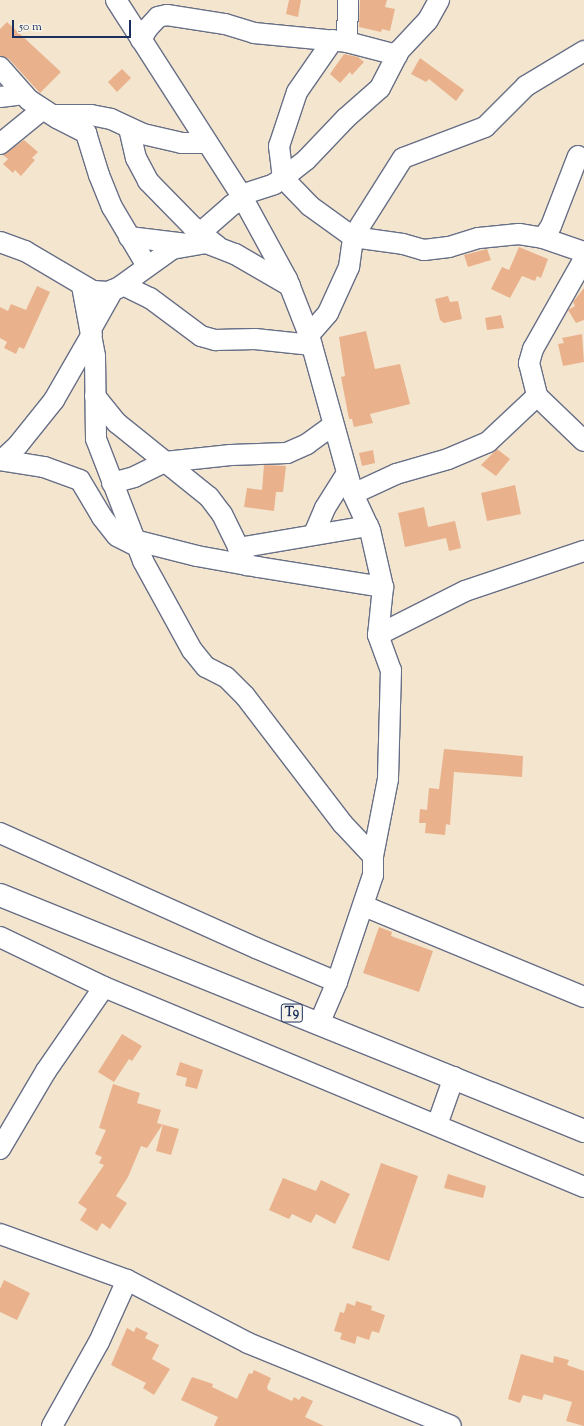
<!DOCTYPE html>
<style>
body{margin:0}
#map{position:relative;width:584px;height:1426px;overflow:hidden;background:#f4e5cf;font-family:"Sorts Mill Goudy",serif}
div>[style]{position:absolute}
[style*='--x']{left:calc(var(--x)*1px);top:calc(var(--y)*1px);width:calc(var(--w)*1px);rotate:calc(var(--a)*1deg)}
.building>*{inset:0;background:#e9b28c}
.roads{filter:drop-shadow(1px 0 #676f86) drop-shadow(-1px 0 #676f86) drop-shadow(0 1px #676f86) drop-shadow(0 -1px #676f86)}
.minor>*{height:20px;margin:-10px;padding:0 10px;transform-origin:10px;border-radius:10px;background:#fff}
.highway>*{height:22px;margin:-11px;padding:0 11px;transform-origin:11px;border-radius:11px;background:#fff}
span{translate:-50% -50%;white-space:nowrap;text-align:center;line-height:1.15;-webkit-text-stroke:4px #f7f3e8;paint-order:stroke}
.shield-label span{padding:1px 3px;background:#f7f3e8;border:1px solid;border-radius:3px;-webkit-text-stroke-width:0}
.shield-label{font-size:13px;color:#1b2f5e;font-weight:700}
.scale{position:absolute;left:12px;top:20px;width:119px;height:18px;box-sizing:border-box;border:2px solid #1b2f5e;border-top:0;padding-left:5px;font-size:12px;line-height:14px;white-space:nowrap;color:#1b2f5e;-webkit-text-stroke:3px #f7f3e8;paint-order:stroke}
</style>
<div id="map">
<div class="building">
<i style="clip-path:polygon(289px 0,301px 0,298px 17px,286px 14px)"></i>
<i style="clip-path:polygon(360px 0,387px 0,385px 7px,395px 9px,390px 31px,382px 29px,381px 32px,359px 27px)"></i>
<i style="clip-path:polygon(7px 22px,61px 72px,40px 93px,9px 59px,0 56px,0 29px)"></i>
<i style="clip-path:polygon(344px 54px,358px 57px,364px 62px,352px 75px,350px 72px,340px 83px,330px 74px)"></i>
<i style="clip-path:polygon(420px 58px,464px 90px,456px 101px,429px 79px,426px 82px,411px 74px)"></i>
<i style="clip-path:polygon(122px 69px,131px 78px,117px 92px,108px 82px)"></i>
<i style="clip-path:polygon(24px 140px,38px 152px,32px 158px,35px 160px,21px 176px,15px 170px,13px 173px,3px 164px,8px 159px,3px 155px)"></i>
<i style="clip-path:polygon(519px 247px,548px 259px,541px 278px,537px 276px,535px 281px,522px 276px,510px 298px,491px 289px,502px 267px,509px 270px)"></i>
<i style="clip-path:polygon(487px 249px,491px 260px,468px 267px,464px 255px)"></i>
<i style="clip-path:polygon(37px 286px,50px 292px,24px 349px,19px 347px,16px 354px,4px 348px,7px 342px,0 338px,0 307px,8px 311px,11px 304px,26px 310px)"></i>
<i style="clip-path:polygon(584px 288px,584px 320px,576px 323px,568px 310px,575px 306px,573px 302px)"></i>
<i style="clip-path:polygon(448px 296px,450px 302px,458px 301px,462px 319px,444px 323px,440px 320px,435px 299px)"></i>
<i style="clip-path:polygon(501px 315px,504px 328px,487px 330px,485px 318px)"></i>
<i style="clip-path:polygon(366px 331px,375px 369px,400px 364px,410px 404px,370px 414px,373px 423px,354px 427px,352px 419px,349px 419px,341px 377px,345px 376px,339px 337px)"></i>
<i style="clip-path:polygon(582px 334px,584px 362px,563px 366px,558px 344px,564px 343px,562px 338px)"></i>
<i style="clip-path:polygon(497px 449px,510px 459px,496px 476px,481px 465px)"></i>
<i style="clip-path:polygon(373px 450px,375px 463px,362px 466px,359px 453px)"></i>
<i style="clip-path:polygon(264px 465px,286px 466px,283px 492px,276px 492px,274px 511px,244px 507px,247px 488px,262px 490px)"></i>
<i style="clip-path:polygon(515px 485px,521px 514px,487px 521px,481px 493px)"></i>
<i style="clip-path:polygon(424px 507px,428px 527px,455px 521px,461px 548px,449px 551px,446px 538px,405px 547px,398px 513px)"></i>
<i style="clip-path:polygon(444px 749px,523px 756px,522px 777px,454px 772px,450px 825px,446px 824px,445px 835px,425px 833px,426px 823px,419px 823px,420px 809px,427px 810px,429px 788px,439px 789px)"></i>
<i style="clip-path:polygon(379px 927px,392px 932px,391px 936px,433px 951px,419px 992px,363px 973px)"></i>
<i style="clip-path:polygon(122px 1034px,142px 1046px,132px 1061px,129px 1059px,114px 1082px,98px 1072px)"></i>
<i style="clip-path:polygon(180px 1062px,203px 1070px,197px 1089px,185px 1086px,187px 1078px,176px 1075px)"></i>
<i style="clip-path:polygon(113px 1084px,140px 1093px,137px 1103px,161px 1110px,157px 1123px,179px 1129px,171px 1155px,156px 1151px,163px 1124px,147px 1148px,141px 1146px,128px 1177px,116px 1196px,127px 1203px,110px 1229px,102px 1223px,97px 1231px,80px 1220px,87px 1209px,78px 1203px,104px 1165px,99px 1163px,102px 1157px,95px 1154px,106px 1130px,99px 1128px)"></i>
<i style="clip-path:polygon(381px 1163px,418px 1176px,389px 1261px,352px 1248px)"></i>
<i style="clip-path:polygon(448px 1174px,486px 1186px,483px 1198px,444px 1188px)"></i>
<i style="clip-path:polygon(283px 1178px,316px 1191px,321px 1180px,350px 1194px,335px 1224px,316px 1214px,311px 1223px,292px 1214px,289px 1219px,269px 1210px)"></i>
<i style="clip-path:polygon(4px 1280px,30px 1293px,17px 1320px,0 1312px,0 1289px)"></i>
<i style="clip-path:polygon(356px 1301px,372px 1306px,371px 1310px,385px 1315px,379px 1333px,372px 1331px,369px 1340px,357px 1336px,355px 1344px,340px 1339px,342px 1333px,334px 1331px,340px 1312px,344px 1313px,347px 1303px,355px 1306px)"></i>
<i style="clip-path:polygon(136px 1327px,148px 1333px,145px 1338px,159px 1345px,152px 1359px,170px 1369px,154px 1395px,143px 1388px,146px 1383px,111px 1365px,127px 1328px,134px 1332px)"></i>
<i style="clip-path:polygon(521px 1354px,553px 1363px,554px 1356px,569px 1360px,567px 1365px,584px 1371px,584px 1426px,566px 1421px,572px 1402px,544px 1394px,542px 1400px,523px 1395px,520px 1403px,508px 1399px)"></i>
<i style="clip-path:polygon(254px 1370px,271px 1378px,267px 1387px,268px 1390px,292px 1401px,294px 1397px,299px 1400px,302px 1396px,313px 1401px,305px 1417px,324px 1426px,214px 1426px,218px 1417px,181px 1400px,192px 1377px,213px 1384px,212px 1387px,237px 1399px,249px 1373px,252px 1374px)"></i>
</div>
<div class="roads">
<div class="minor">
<i style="--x:116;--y:0;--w:232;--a:57.3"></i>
<i style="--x:241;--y:195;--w:96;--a:61.3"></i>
<i style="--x:287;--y:279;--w:60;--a:68.6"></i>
<i style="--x:309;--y:335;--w:165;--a:74.5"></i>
<i style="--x:353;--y:494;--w:40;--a:65"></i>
<i style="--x:370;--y:530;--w:58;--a:77.2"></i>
<i style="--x:383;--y:587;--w:48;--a:95.9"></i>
<i style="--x:378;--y:635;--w:37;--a:70"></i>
<i style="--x:391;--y:670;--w:109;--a:91.6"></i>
<i style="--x:388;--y:779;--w:78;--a:101"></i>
<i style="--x:373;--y:856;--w:19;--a:90"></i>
<i style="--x:373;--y:875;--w:113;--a:108.6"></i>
<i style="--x:337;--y:982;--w:46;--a:113.2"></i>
<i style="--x:141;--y:40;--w:13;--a:-61"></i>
<i style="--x:147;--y:29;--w:16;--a:-47"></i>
<i style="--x:158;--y:17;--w:9;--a:-13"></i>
<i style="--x:167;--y:15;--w:59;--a:8.8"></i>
<i style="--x:225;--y:24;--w:30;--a:17"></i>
<i style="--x:254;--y:33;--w:93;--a:5.5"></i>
<i style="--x:347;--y:42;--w:52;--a:14.6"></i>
<i style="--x:333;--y:40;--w:63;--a:124.7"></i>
<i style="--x:297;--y:92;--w:57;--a:108.4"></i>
<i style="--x:279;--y:146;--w:32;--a:83"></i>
<i style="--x:283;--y:178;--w:39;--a:46"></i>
<i style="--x:310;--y:206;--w:53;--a:35.8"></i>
<i style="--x:353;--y:237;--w:50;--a:8"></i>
<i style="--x:403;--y:244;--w:22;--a:16"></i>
<i style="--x:424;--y:250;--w:25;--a:-7"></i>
<i style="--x:449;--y:247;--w:31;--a:-17"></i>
<i style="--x:479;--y:238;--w:40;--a:-5.7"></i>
<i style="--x:519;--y:234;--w:24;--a:9"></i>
<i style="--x:543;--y:238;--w:43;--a:18.9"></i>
<i style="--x:347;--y:42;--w:42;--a:-88.6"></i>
<i style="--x:0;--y:67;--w:44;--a:48.7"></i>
<i style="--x:29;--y:100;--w:33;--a:33"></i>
<i style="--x:57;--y:118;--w:33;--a:27"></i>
<i style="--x:86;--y:133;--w:44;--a:72.8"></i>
<i style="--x:99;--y:175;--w:35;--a:68"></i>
<i style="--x:112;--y:207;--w:69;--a:59.3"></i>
<i style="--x:0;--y:97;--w:24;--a:-7"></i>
<i style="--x:56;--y:115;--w:35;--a:0"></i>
<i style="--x:91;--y:115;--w:20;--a:11"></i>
<i style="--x:111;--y:119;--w:35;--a:25"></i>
<i style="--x:143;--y:134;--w:39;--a:13"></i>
<i style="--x:181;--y:143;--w:26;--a:0"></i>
<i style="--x:129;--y:128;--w:31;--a:77"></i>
<i style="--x:136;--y:158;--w:26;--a:62"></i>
<i style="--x:148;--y:181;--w:64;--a:45.6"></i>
<i style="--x:193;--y:227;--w:31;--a:38"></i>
<i style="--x:0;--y:144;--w:55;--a:-39.1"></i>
<i style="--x:241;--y:195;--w:35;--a:-18"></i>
<i style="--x:274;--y:184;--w:11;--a:-34"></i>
<i style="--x:283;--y:178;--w:29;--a:-38"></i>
<i style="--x:306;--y:160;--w:58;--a:-46.4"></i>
<i style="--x:346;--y:118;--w:45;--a:-41.4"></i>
<i style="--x:380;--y:88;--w:42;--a:-62.8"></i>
<i style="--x:399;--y:51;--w:42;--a:-46.9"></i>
<i style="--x:428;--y:20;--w:23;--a:-61"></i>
<i style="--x:200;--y:233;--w:43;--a:-41.2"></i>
<i style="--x:232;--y:205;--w:13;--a:-29"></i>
<i style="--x:129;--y:237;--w:58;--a:6.9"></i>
<i style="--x:543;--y:238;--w:14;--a:-56"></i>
<i style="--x:551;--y:226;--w:75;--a:-68.9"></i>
<i style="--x:0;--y:242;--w:27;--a:20"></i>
<i style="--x:25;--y:251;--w:79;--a:30.5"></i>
<i style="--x:93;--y:291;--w:15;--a:4"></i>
<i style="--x:108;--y:292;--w:11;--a:-22"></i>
<i style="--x:118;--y:288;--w:67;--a:-35.8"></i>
<i style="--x:172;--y:249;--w:35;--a:-10"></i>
<i style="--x:206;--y:243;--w:31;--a:21"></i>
<i style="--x:235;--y:254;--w:64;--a:30.2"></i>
<i style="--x:584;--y:259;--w:103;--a:119.5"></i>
<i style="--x:533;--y:349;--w:15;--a:106"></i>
<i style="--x:529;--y:363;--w:34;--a:76"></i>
<i style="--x:537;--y:396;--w:65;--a:43.8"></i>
<i style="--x:123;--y:285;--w:30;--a:26"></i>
<i style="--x:150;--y:298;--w:64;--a:36.7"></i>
<i style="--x:201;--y:336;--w:15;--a:16"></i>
<i style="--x:215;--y:340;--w:40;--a:-1.4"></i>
<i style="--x:255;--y:339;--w:57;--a:6"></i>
<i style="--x:82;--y:286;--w:71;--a:79.5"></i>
<i style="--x:95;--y:356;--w:83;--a:89.3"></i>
<i style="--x:96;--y:439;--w:131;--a:68.9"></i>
<i style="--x:143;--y:561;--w:102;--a:61.2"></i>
<i style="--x:192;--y:650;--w:22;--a:51"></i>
<i style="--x:206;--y:667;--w:22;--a:27"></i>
<i style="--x:226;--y:677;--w:27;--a:45"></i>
<i style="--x:245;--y:696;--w:161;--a:52.6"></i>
<i style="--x:343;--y:824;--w:44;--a:46.8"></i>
<i style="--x:91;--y:329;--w:45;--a:-60.6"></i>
<i style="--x:309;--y:335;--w:29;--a:-49"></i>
<i style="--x:328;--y:313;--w:51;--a:-65.5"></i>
<i style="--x:349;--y:267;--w:30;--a:-82"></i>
<i style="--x:353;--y:237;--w:93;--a:-57.7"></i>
<i style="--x:403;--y:158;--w:88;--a:-20.7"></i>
<i style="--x:485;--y:127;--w:58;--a:-45"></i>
<i style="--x:526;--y:86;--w:68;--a:-31.1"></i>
<i style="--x:95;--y:396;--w:35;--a:51"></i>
<i style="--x:117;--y:423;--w:118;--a:38.8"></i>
<i style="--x:209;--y:497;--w:21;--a:53"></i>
<i style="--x:222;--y:514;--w:57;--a:63.9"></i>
<i style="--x:0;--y:460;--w:45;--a:9"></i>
<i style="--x:44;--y:467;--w:38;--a:20"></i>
<i style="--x:80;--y:480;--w:43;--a:59.3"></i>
<i style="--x:102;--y:517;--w:24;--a:52"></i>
<i style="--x:117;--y:536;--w:22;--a:27"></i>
<i style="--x:2;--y:460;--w:22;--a:-43"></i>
<i style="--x:18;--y:445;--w:58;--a:-51.3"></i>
<i style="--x:54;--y:400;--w:76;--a:-60.1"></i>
<i style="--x:112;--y:483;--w:23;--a:-15"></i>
<i style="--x:134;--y:477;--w:34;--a:-26"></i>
<i style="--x:165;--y:462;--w:66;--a:-6.1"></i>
<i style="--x:231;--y:455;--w:56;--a:-2"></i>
<i style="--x:287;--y:453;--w:22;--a:-24"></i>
<i style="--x:307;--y:444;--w:26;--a:-36"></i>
<i style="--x:353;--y:494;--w:47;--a:-24.9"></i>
<i style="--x:396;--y:474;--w:54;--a:-16.1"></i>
<i style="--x:448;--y:459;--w:43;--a:-23"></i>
<i style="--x:488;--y:442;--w:67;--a:-43.2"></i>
<i style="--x:314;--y:534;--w:28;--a:-67"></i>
<i style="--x:325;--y:508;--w:41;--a:-57.8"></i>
<i style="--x:134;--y:540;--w:65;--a:14.3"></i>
<i style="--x:197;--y:556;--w:62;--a:10.2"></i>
<i style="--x:258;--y:567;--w:127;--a:9.1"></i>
<i style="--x:238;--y:548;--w:132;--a:-9.6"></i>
<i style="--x:378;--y:635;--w:97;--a:-26.8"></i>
<i style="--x:465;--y:591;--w:126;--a:-18.6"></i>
<i style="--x:0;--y:833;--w:281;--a:24.2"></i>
<i style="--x:256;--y:948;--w:88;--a:22.8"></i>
<i style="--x:364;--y:906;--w:238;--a:22.5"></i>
<i style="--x:0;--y:937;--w:115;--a:25.7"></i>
<i style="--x:104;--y:987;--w:520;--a:22.62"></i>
<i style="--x:437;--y:1125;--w:51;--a:-70.5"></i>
<i style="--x:0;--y:1149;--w:91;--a:-59.5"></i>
<i style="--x:46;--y:1071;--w:102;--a:-55.4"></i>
<i style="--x:0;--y:1234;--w:135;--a:19.9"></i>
<i style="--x:127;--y:1280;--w:136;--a:27.5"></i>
<i style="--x:248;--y:1343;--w:219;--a:22.2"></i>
<i style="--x:52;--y:1426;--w:96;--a:-60.8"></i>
<i style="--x:99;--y:1342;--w:68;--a:-65.7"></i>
</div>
<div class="highway">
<i style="--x:0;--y:895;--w:630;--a:22"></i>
</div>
</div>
<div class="shield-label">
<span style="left:292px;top:1013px">T9</span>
</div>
<div class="scale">50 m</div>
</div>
